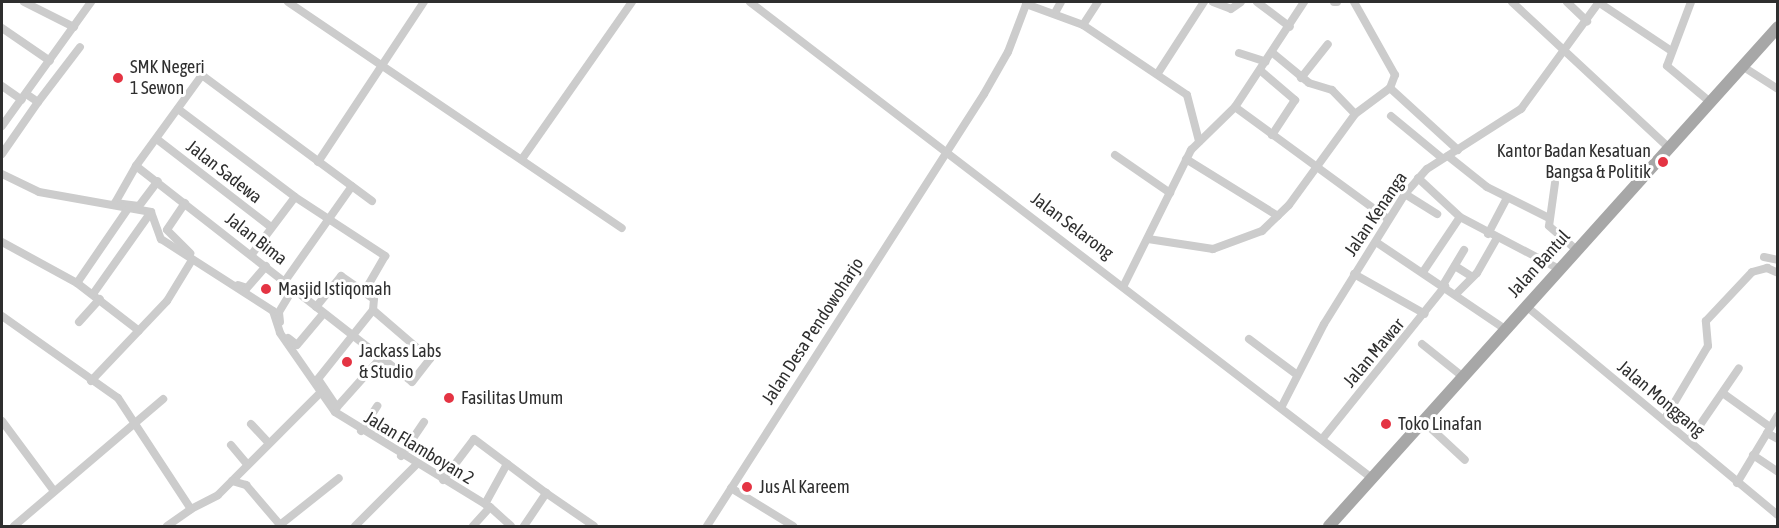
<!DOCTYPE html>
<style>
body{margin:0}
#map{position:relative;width:1779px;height:528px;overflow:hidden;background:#fff;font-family:"Asap Condensed",sans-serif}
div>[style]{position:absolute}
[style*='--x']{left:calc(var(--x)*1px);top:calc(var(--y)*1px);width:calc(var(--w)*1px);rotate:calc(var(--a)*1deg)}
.minor>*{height:8px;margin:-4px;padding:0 4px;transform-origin:4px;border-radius:4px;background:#ccc}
.primary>*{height:12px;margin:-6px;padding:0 6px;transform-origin:6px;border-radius:6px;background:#a7a7a7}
.dots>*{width:16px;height:16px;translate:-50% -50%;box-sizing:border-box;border:3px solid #fff;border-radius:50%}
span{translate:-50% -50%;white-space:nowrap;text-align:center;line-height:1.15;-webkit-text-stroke:6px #fff;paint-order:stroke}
.poi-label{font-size:18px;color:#2f2f2f}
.left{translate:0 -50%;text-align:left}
.right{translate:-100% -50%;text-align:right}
.street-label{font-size:18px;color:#2f2f2f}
.frame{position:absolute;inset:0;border:3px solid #2f2f2f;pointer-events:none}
</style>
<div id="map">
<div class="minor">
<i style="--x:24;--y:2;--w:56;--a:26.6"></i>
<i style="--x:288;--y:2;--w:403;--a:34.1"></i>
<i style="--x:750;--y:2;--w:785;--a:37.44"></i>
<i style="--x:1213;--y:2;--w:19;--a:21"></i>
<i style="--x:1231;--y:9;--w:12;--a:-35"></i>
<i style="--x:1257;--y:2;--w:41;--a:37.1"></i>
<i style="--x:1334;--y:2;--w:3;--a:0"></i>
<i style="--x:1512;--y:2;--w:213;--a:42.9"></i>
<i style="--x:1567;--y:2;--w:28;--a:44"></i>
<i style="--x:1598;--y:2;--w:87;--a:33.7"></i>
<i style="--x:1691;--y:2;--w:68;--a:110.6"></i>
<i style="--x:1667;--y:66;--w:56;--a:39.9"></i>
<i style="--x:1026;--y:4;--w:61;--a:20.2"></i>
<i style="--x:1083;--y:25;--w:125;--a:33.9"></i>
<i style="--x:1187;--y:95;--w:48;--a:75.4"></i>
<i style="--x:1056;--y:11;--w:10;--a:-61"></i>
<i style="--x:1083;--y:25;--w:27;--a:-57"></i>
<i style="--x:2;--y:28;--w:58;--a:34.5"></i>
<i style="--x:1239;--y:53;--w:28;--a:18"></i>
<i style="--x:1274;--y:54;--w:45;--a:39.6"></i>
<i style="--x:1309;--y:83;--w:24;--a:17"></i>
<i style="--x:1332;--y:90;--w:33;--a:46"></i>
<i style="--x:1742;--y:66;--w:43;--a:32.6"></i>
<i style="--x:1261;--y:71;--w:45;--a:40.5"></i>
<i style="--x:1295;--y:100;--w:42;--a:123.3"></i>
<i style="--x:1158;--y:73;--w:85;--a:-57.1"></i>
<i style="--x:1301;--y:78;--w:43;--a:-51.5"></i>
<i style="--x:2;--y:86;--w:24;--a:35"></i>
<i style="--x:1390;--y:88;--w:92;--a:42.4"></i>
<i style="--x:38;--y:102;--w:69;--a:-52.6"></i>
<i style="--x:1235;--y:107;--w:190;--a:36.2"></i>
<i style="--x:178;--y:109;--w:146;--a:36.9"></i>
<i style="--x:295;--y:197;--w:108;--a:33.2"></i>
<i style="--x:385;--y:256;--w:39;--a:120"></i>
<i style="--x:1391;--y:116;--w:66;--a:39.5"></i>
<i style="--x:2;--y:126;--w:153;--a:-54.3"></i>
<i style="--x:158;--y:140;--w:143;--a:37.6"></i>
<i style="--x:2;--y:154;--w:63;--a:-55.3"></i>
<i style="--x:38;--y:102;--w:14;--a:-146"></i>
<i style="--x:1115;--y:155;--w:67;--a:34.6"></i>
<i style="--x:1448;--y:156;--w:50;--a:38.5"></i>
<i style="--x:1487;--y:187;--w:69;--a:26.6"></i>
<i style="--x:522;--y:159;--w:192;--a:-55"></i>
<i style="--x:1186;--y:159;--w:108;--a:31.8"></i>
<i style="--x:318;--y:162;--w:192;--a:-56.5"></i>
<i style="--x:136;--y:166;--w:43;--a:119.6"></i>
<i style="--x:115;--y:203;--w:24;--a:7"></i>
<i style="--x:139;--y:206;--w:31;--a:-53"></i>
<i style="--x:2;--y:174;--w:41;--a:25.9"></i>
<i style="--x:39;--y:192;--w:114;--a:10.1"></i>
<i style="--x:1418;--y:178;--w:57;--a:42.9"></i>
<i style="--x:1460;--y:217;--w:112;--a:27.7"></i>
<i style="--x:1555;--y:183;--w:43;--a:97.9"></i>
<i style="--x:1549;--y:226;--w:37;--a:41"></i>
<i style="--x:1405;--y:194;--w:38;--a:32"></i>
<i style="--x:372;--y:201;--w:212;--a:-143.5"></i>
<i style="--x:202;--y:75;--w:112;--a:126"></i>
<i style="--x:136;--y:166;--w:350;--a:38"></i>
<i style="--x:412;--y:382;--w:29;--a:-52"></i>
<i style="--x:430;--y:359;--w:75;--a:-139.3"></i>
<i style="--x:185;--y:203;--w:32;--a:124"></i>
<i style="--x:167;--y:230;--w:33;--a:45"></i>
<i style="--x:151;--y:212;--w:29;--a:70"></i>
<i style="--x:161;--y:239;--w:133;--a:32.7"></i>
<i style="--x:273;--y:311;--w:23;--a:72"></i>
<i style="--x:280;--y:333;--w:96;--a:55.2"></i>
<i style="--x:335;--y:412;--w:182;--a:31.5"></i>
<i style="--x:490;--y:507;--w:28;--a:42"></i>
<i style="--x:1488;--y:234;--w:41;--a:-62.2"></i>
<i style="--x:1148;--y:239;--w:66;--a:8.7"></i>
<i style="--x:1213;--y:249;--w:52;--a:-20.2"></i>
<i style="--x:1262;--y:231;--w:37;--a:-44"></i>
<i style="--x:1289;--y:205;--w:112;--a:-54"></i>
<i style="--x:1355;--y:114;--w:44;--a:-36.6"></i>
<i style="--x:1390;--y:88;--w:14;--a:-69"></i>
<i style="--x:1395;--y:75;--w:84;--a:-119.3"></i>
<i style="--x:2;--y:242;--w:85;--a:28.7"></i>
<i style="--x:77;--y:283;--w:78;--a:37.7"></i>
<i style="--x:1376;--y:242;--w:156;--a:34"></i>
<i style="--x:252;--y:254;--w:71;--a:-53"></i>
<i style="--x:1764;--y:257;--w:14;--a:12"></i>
<i style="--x:1455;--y:266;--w:19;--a:32"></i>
<i style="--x:1423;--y:272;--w:66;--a:-56.1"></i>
<i style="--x:1354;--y:274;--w:81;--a:29.4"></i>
<i style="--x:285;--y:281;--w:116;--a:-54.8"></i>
<i style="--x:77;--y:283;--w:88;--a:-55.6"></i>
<i style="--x:238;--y:285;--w:9;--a:18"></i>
<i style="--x:247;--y:288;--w:29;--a:-49"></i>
<i style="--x:1124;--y:285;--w:151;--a:-63.6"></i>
<i style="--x:1191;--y:150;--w:62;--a:-44.3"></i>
<i style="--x:1235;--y:107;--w:126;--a:-56.7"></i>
<i style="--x:1443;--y:285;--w:41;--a:-59"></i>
<i style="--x:1457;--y:293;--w:28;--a:-45"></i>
<i style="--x:1477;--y:273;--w:40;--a:-60.3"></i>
<i style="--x:93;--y:294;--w:100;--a:-54.7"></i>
<i style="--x:1526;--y:306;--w:327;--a:39.7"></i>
<i style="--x:316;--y:307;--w:40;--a:-51"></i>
<i style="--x:341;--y:276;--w:40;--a:34.9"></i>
<i style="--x:374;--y:299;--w:11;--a:95"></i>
<i style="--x:373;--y:310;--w:88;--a:128.6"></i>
<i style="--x:318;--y:379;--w:34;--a:56"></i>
<i style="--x:337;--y:407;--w:63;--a:-48.2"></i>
<i style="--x:2;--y:316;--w:142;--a:35.3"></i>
<i style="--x:118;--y:398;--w:133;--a:56.7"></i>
<i style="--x:191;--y:509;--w:30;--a:-27"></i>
<i style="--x:218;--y:495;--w:143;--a:-45"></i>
<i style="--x:79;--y:322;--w:31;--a:-48"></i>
<i style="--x:280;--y:322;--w:10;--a:-96"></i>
<i style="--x:279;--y:312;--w:27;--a:-59"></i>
<i style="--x:288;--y:338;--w:11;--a:38"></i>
<i style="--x:297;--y:345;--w:40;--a:-50"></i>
<i style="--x:1249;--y:339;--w:59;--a:36.7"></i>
<i style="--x:1422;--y:344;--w:53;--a:38.8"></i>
<i style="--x:91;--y:381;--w:110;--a:-46.5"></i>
<i style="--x:167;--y:301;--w:48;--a:-58.6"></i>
<i style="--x:1724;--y:394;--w:57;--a:35.7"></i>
<i style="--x:1282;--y:406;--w:92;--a:-62.9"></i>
<i style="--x:1324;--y:324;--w:153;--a:-58.1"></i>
<i style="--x:1405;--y:194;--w:33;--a:-49"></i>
<i style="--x:1427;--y:169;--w:112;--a:-32.6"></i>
<i style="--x:1521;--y:109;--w:132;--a:-53.9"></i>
<i style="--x:1664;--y:420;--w:86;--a:-59.3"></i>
<i style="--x:1708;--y:346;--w:25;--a:-95"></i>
<i style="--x:1706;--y:321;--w:67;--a:-46.8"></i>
<i style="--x:1752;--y:272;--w:16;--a:-15"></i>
<i style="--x:1767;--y:268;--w:12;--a:24"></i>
<i style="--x:2;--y:421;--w:87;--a:53.4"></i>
<i style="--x:1423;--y:421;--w:57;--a:42.9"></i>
<i style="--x:251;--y:424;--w:25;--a:47"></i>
<i style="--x:361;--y:431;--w:30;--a:-57"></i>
<i style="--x:1767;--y:433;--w:13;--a:29"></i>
<i style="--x:1323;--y:438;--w:195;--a:-51.2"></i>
<i style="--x:1689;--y:441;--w:88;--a:-55.6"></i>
<i style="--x:231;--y:445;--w:23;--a:50"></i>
<i style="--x:1753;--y:455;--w:30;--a:34"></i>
<i style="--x:401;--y:456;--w:41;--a:-55.9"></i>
<i style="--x:443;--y:480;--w:51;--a:-52.9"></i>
<i style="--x:474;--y:439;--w:90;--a:36.9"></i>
<i style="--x:232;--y:481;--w:15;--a:16"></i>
<i style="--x:246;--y:485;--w:54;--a:49.5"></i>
<i style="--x:1737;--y:483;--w:79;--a:-58.9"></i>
<i style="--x:731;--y:488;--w:73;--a:31.5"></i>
<i style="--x:485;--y:504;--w:46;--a:-61.2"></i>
<i style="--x:280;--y:525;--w:75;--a:-38.5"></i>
<i style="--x:14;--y:526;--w:196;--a:-40.4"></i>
<i style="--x:167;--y:526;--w:29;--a:-35"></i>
<i style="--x:355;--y:526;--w:88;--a:-45"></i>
<i style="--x:473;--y:526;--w:25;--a:-48"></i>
<i style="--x:524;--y:526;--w:40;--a:-56"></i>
<i style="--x:546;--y:493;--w:58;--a:34.5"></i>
<i style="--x:707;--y:526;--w:513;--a:-57.33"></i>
<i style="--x:984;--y:94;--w:48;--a:-60.3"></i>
<i style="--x:1008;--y:52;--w:53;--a:-69.2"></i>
</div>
<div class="primary">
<i style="--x:1329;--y:526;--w:671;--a:-48.02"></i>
</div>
<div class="dots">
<i style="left:118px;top:78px;background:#e43443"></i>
<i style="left:1663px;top:162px;background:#e43443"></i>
<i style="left:266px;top:289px;background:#e43443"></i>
<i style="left:347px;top:362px;background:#e43443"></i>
<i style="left:449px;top:398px;background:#e43443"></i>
<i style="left:1386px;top:424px;background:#e43443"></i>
<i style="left:747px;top:487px;background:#e43443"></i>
</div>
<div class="poi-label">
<span class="left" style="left:130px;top:78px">SMK Negeri<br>1 Sewon</span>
<span class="right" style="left:1651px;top:162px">Kantor Badan Kesatuan<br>Bangsa &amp; Politik</span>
<span class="left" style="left:278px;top:289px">Masjid Istiqomah</span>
<span class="left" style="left:359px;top:362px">Jackass Labs<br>&amp; Studio</span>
<span class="left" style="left:461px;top:398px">Fasilitas Umum</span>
<span class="left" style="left:1398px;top:424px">Toko Linafan</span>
<span class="left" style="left:759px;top:487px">Jus Al Kareem</span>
</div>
<div class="street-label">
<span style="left:224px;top:172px;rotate:38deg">Jalan Sadewa</span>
<span style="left:1376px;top:214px;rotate:-56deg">Jalan Kenanga</span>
<span style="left:1072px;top:226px;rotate:37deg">Jalan Selarong</span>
<span style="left:256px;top:239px;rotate:38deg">Jalan Bima</span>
<span style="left:1539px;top:264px;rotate:-48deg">Jalan Bantul</span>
<span style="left:813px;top:331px;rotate:-57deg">Jalan Desa Pendowoharjo</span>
<span style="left:1374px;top:353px;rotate:-50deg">Jalan Mawar</span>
<span style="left:1661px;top:399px;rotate:40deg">Jalan Monggang</span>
<span style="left:419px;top:448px;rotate:31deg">Jalan Flamboyan 2</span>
</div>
<div class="frame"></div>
</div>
